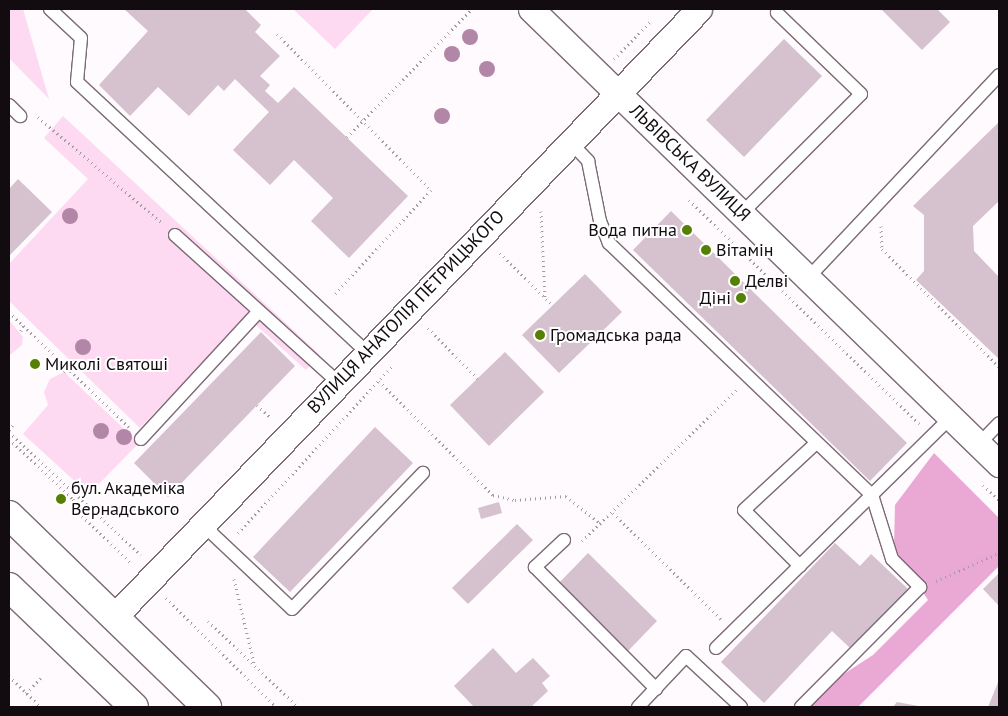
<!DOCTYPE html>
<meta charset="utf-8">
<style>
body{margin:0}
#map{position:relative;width:1008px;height:716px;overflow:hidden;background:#fefafd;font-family:"PT Sans",sans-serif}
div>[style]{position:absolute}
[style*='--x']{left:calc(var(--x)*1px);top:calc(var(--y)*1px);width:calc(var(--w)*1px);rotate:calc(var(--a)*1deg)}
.green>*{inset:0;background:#fddaf1}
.forest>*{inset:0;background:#eaa8d4}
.building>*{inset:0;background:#d6c1ce}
.path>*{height:3px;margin-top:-1.5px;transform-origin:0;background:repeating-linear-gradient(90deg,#a09b9e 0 1px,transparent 0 5px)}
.roads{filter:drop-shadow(1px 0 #7c6a76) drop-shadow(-1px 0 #7c6a76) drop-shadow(0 1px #7c6a76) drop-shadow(0 -1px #7c6a76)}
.service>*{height:12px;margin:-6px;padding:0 6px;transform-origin:6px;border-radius:6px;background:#fff}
.minor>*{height:25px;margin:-12.5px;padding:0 12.5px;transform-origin:12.5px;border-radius:12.5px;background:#fff}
.primary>*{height:28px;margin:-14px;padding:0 14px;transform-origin:14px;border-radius:14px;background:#fff}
.trees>*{width:16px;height:16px;margin:-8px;border-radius:50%;background:#b286a7}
.dots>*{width:14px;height:14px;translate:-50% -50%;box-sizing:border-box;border:2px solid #fff;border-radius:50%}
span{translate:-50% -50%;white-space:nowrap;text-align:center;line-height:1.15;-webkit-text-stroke:4px #fff;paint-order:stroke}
.street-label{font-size:18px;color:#120b10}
.poi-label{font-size:18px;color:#120b10}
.right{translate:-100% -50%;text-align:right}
.left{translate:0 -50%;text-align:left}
.frame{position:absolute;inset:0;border:10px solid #120b10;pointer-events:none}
</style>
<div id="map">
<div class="green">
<i style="clip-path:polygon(9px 9px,23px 9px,49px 99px,9px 58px)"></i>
<i style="clip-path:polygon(293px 9px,373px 9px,335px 49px)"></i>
<i style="clip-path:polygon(63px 116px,320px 355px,306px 370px,247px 317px,140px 428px,9px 301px,9px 264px,88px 179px,44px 138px)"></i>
<i style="clip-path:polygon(9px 320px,23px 337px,22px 345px,10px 355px)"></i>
<i style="clip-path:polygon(64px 372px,139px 443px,89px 494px,23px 434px,48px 405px,44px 392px,50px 379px)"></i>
</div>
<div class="forest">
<i style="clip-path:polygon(934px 453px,999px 518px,999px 566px,858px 707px,793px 707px,873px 655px,928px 600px,894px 548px,895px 505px)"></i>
</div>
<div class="building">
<i style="clip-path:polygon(124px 9px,245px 9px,261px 25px,255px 32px,280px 56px,260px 76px,270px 85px,265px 91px,278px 103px,294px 87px,408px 196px,349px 258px,311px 221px,333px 198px,294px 160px,270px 185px,233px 150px,269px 112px,235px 79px,224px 91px,218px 85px,189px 116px,158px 87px,130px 116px,99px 85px,148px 31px)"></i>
<i style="clip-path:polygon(881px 9px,937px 9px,950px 22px,922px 50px)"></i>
<i style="clip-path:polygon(784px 39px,822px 76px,744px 157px,706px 120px)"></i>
<i style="clip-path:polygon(999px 122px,999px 201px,973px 226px,974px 251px,999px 277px,999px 359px,916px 280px,924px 271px,924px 215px,913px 206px)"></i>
<i style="clip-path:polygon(18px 179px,52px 212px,9px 256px,9px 189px)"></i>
<i style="clip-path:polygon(671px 211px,907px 443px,870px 481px,633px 250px)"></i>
<i style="clip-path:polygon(585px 274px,622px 312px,559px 373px,522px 335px)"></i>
<i style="clip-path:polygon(261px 332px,295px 366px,168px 497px,134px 463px)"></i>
<i style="clip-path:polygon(505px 352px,544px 392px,489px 446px,450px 405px)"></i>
<i style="clip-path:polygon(375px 427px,413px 463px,290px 592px,253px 557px)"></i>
<i style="clip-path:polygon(499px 502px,502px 513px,481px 519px,478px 508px)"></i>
<i style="clip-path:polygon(517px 524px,533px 540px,468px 604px,452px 588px)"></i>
<i style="clip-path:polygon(835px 543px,860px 566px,871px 554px,908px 589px,850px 648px,832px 631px,764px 703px,721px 662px)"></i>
<i style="clip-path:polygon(588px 553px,657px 621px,627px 652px,557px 585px)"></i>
<i style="clip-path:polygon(999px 573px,999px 606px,983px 589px)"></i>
<i style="clip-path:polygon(493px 648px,516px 673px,533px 658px,550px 676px,542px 683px,548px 691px,531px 707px,474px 707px,454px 686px)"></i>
<i style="clip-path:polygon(999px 680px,999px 707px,988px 707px)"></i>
<i style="clip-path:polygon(897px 702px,918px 706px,918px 707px,893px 707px)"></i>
</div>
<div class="path">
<i style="--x:277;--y:34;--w:219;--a:45.4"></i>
<i style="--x:431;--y:190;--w:144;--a:132.8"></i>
<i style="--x:614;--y:59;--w:54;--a:-45.7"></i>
<i style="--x:38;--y:117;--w:163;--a:40.5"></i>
<i style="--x:347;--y:137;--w:179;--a:-45.7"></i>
<i style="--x:689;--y:200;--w:321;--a:44.2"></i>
<i style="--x:541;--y:211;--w:87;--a:87.4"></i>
<i style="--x:881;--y:226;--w:23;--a:88"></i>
<i style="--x:882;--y:249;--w:166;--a:45.2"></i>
<i style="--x:500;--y:253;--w:75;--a:45"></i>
<i style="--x:9;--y:312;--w:166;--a:43.8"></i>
<i style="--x:428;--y:328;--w:71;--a:45.6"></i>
<i style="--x:21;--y:331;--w:6;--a:-72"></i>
<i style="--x:64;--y:372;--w:5;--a:-37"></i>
<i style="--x:379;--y:381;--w:161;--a:45"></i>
<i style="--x:493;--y:495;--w:23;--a:13"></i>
<i style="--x:515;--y:500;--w:51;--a:-4.5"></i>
<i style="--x:566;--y:496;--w:45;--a:38.7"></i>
<i style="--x:257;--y:405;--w:19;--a:43"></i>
<i style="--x:9;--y:430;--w:6;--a:-51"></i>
<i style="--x:9;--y:432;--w:180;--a:43"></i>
<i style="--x:9;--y:439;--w:88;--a:43.2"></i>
<i style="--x:73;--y:499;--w:19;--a:62"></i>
<i style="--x:82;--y:516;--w:69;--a:43.8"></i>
<i style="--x:983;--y:485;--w:22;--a:43"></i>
<i style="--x:89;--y:506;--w:93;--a:3.1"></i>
<i style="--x:613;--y:513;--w:151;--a:44.5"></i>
<i style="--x:238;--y:533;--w:229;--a:-47.3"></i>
<i style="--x:582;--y:541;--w:217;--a:-44.4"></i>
<i style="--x:234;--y:579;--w:86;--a:76.6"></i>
<i style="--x:936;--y:581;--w:69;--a:-24"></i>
<i style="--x:166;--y:598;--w:155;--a:44.7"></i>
<i style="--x:208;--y:621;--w:124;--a:43.7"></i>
<i style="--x:9;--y:676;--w:45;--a:44.1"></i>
<i style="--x:26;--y:693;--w:21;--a:-45"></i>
</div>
<div class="roads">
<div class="service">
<i style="--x:50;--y:9;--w:42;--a:43.1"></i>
<i style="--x:81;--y:38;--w:44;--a:95.2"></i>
<i style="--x:77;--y:82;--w:398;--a:43"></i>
<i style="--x:9;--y:105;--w:16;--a:45"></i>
<i style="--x:569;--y:141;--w:28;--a:46"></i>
<i style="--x:588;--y:161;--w:61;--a:78.7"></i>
<i style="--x:600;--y:221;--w:24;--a:68"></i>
<i style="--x:609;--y:243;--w:364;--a:43.8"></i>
<i style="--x:872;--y:495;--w:67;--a:72.6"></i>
<i style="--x:892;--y:559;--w:40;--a:45"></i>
<i style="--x:920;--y:587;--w:169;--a:134.8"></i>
<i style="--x:742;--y:213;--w:168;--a:-45"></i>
<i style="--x:861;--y:94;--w:117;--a:-136"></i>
<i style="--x:175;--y:235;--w:221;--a:42.1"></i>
<i style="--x:808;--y:278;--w:279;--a:-46.7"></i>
<i style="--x:141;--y:439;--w:174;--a:-47.3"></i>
<i style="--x:979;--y:444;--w:29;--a:-46"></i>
<i style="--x:203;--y:525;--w:122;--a:43.3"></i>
<i style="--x:292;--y:609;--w:189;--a:-46.1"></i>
<i style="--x:564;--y:540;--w:40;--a:137"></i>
<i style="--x:535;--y:567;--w:172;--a:45.2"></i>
<i style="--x:800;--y:566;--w:79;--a:-135"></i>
<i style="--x:744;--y:510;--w:98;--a:-42.9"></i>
<i style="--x:716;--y:648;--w:330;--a:-44.5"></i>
<i style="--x:638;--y:707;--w:70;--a:-46.7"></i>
<i style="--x:686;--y:656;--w:75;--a:42.8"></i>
</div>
<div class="minor">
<i style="--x:531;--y:9;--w:653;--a:44.19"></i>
<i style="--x:114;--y:617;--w:844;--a:-46.1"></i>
</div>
<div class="primary">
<i style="--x:9;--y:515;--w:276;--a:44.1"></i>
<i style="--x:9;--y:587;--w:173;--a:43.8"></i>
</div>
</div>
<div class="trees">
<i style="left:470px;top:37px"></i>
<i style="left:452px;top:54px"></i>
<i style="left:487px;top:69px"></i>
<i style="left:442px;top:116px"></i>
<i style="left:70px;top:216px"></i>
<i style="left:83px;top:347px"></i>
<i style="left:101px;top:431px"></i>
<i style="left:124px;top:437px"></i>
</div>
<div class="dots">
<i style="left:687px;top:230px;background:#568003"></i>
<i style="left:706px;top:250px;background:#568003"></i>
<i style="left:735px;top:281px;background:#568003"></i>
<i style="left:741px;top:298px;background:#568003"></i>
<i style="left:540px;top:335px;background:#568003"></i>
<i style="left:35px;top:364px;background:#568003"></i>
<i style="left:61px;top:499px;background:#568003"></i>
</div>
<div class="street-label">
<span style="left:690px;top:163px;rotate:44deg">ЛЬВІВСЬКА ВУЛИЦЯ</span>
<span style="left:406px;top:312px;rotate:-46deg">ВУЛИЦЯ АНАТОЛІЯ ПЕТРИЦЬКОГО</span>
</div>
<div class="poi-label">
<span class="right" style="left:677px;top:230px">Вода питна</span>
<span class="left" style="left:716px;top:250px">Вітамін</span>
<span class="left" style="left:745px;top:281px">Делві</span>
<span class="right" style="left:731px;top:298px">Діні</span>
<span class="left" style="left:550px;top:335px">Громадська рада</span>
<span class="left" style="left:45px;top:364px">Миколі Святоші</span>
<span class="left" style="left:71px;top:499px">бул. Академіка<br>Вернадського</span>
</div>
<div class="frame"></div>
</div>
